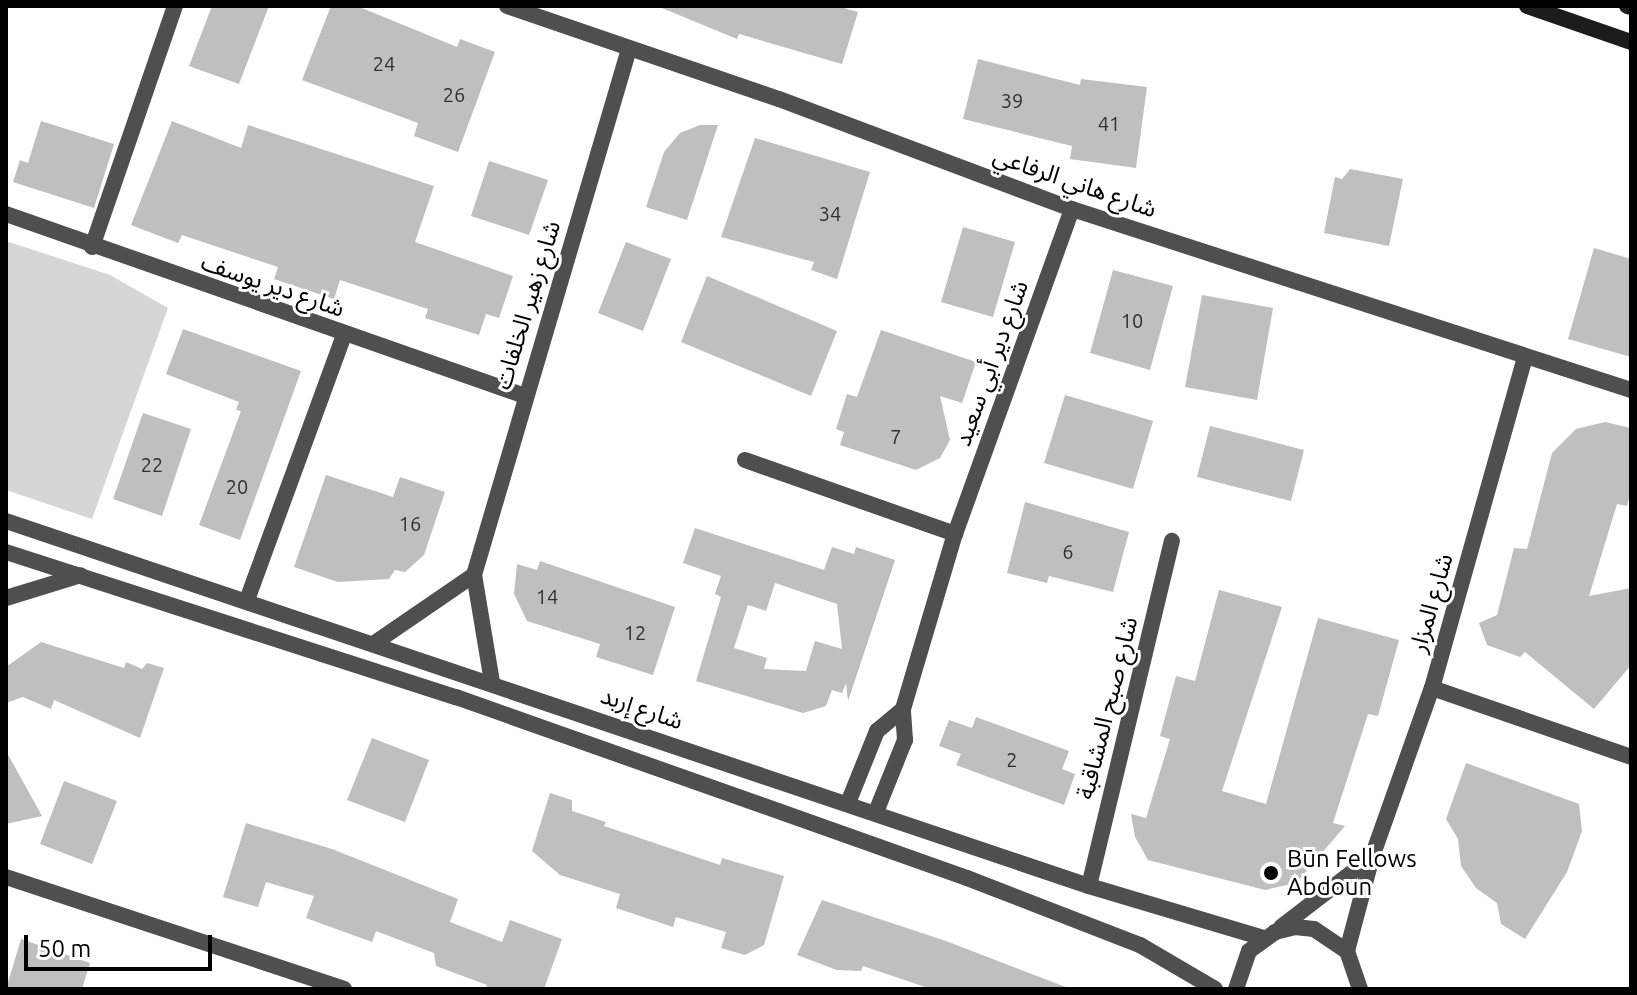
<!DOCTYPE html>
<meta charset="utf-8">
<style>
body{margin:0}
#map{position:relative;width:1637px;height:995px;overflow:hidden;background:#fff;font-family:Ubuntu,"Noto Sans Arabic",sans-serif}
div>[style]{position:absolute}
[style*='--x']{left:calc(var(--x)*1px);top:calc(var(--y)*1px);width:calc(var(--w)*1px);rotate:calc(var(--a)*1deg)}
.green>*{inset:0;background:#d6d6d6}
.building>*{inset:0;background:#bfbfbf}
.minor>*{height:16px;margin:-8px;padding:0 8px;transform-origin:8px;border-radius:8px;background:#4f4f4f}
.secondary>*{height:16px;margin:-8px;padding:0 8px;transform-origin:8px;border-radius:8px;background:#1c1c1c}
.dots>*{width:22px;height:22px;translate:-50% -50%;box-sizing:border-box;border:4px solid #fff;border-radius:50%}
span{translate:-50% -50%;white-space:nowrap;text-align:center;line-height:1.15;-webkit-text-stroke:6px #fff;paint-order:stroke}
.number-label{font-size:20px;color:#303030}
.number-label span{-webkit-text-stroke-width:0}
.street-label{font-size:24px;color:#000}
.poi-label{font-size:24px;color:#000}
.left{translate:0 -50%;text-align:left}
.frame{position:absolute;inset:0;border:8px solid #000;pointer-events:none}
.scale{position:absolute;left:24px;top:935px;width:188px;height:36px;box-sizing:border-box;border:4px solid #000;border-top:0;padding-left:10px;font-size:24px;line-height:28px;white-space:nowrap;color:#000;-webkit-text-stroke:6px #fff;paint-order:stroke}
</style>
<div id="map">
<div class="green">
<i style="clip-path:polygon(6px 241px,110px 275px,168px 308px,92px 519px,6px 490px)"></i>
</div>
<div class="building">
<i style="clip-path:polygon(212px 6px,269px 6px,239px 84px,189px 66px)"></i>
<i style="clip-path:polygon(331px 6px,357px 6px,457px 47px,460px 39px,495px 52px,458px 152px,414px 136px,418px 123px,302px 80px)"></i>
<i style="clip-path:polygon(657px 6px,837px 6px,858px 12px,842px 64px,739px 34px,737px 39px)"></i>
<i style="clip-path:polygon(978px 59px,1080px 85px,1081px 79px,1147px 87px,1136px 168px,1070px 159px,1072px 146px,963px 119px)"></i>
<i style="clip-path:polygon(41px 121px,114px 144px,94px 208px,13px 182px,20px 160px,28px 163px)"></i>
<i style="clip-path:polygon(172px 121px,241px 148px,248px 125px,434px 186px,415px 242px,513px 276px,499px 318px,486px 314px,479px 335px,425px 318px,428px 309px,340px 280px,334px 299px,274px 279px,278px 267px,182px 235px,178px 243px,131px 225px)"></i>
<i style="clip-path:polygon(700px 125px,718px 125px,687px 220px,646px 207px,664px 152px,680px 133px)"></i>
<i style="clip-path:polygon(755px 138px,870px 172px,837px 279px,811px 270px,814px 262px,721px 237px)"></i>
<i style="clip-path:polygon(489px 161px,548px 180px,529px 235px,471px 216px)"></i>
<i style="clip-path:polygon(1350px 169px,1403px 179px,1389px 246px,1324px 233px,1335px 177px,1342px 179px)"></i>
<i style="clip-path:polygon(963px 227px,1015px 242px,993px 317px,941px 302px)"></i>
<i style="clip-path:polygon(626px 242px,671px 259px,643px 331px,598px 313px)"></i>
<i style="clip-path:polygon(1594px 248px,1631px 259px,1631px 357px,1568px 339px)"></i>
<i style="clip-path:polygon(1113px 270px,1173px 286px,1150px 370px,1090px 353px)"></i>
<i style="clip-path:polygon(707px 276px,837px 331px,811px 396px,681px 342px)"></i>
<i style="clip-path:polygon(1202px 295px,1273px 308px,1257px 400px,1185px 387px)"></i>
<i style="clip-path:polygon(183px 329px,301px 371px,240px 540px,199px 525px,241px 411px,236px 410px,239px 402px,166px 374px)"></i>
<i style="clip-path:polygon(881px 330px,976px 362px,962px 403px,940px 396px,950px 440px,940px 458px,916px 470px,840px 445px,844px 432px,836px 429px,847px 394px,857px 397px)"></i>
<i style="clip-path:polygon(1065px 395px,1153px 421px,1133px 489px,1044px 463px)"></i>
<i style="clip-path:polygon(143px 413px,191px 429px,162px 516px,113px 499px)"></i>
<i style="clip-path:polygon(1605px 422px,1631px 428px,1631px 491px,1627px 506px,1617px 504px,1589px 596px,1631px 588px,1631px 665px,1594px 709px,1525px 652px,1520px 657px,1487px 645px,1479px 623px,1497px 615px,1514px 548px,1527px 549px,1552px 453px,1576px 429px)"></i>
<i style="clip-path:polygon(1210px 426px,1304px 450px,1291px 501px,1197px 477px)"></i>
<i style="clip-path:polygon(326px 475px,393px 497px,400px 477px,445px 492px,424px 555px,405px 572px,395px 570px,389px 579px,338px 582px,294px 567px)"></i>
<i style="clip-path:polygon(1025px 502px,1129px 532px,1113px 592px,1049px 576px,1047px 583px,1007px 573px)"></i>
<i style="clip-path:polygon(evenodd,695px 528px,824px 570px,832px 547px,854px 554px,856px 547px,895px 560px,848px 701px,846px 683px,842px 693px,832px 690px,826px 706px,803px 713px,696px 681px,721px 597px,715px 594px,721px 576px,683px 563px,695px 528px,775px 583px,837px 604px,842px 649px,815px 641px,806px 671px,764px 669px,767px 658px,734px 648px,748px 605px,766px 611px,775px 583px)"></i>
<i style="clip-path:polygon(540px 561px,675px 607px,653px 675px,596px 657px,600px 644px,527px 621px,514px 594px,517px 564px,537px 570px)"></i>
<i style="clip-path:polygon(1219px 590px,1282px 607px,1222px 791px,1266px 804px,1318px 618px,1399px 640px,1378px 716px,1368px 714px,1333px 823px,1345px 826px,1296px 883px,1265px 890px,1148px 860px,1135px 837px,1131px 814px,1146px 818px,1170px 739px,1160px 736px,1176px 676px,1195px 681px)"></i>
<i style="clip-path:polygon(41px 642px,124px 668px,126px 662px,142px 669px,147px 663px,164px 668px,140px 738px,54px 700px,51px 709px,23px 697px,6px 703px,6px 667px)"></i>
<i style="clip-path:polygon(976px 717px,1069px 751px,1062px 769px,1075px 774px,1064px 805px,956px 765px,961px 754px,939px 746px,949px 720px,972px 728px)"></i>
<i style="clip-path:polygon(372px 738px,429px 760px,405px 822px,347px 800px)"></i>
<i style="clip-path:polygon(6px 751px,42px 816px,6px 824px)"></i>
<i style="clip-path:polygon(1466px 763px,1579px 804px,1582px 831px,1567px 872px,1525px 939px,1501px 924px,1497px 903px,1476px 888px,1461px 866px,1458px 839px,1446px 819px)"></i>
<i style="clip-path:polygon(64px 781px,117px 801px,92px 864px,40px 844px)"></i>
<i style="clip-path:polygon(550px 793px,572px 800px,572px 811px,606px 822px,604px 826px,720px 865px,722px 858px,784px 876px,764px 945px,745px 955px,721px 948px,726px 932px,676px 917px,673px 927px,616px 908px,620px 894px,560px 875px,532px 851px)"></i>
<i style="clip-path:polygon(246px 823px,332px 849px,458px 899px,450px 922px,502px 942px,510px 920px,562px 939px,544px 989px,485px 989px,487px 985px,436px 966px,434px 953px,376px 931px,372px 942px,306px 918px,314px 896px,266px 882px,258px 907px,223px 897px)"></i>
<i style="clip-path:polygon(822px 900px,946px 941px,1071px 989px,931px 989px,863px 966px,861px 971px,837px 970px,797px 955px)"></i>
<i style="clip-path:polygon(21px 939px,90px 963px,82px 989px,6px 989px)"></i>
</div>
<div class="minor">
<i style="--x:507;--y:6;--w:287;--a:18.9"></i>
<i style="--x:779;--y:99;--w:313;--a:20.6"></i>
<i style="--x:1072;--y:209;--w:588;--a:17.94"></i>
<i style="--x:6;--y:214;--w:550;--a:19.32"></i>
<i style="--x:92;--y:247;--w:255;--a:-71"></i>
<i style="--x:745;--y:460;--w:223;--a:19.4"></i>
<i style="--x:6;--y:521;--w:1143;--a:18.63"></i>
<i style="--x:1089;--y:886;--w:182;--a:16.6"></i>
<i style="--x:6;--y:552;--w:473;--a:17.9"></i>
<i style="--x:456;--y:697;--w:542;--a:19.5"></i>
<i style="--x:967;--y:878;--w:186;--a:21.2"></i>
<i style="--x:1140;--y:945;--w:87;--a:30.4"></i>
<i style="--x:6;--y:598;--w:78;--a:-17"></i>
<i style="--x:247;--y:600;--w:282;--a:-69.9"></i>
<i style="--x:376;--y:642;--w:119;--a:-34.4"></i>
<i style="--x:492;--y:682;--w:109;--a:-99.5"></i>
<i style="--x:474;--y:575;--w:548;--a:-73.58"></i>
<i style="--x:1432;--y:688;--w:211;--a:19.1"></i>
<i style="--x:848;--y:803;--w:78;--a:-68.1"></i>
<i style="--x:877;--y:731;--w:34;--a:-40"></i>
<i style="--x:876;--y:812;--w:78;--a:-68.1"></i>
<i style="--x:905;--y:740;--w:31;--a:-94"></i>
<i style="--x:903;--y:709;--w:183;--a:-73.5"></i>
<i style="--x:955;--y:534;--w:345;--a:-70.2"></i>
<i style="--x:6;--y:877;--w:356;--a:18.3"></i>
<i style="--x:1089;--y:886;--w:355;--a:-76.5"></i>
<i style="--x:1281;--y:927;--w:115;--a:-37.6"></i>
<i style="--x:1347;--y:951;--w:97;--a:-75.1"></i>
<i style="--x:1372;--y:857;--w:179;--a:-70.5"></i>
<i style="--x:1432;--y:688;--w:344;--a:-74.3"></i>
<i style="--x:1236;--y:989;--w:40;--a:-71.1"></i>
<i style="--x:1249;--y:951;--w:32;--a:-36"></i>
<i style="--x:1275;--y:932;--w:21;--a:-14"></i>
<i style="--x:1295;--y:927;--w:19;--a:6"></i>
<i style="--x:1314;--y:929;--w:40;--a:34"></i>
<i style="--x:1347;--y:951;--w:40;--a:71.1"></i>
</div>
<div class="secondary">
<i style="--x:1527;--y:6;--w:110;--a:19.1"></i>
<i style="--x:1627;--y:6;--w:4;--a:14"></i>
</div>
<div class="dots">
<i style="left:1271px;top:873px;background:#000"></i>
</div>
<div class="number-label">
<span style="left:384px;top:63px">24</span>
<span style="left:454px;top:94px">26</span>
<span style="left:1012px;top:100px">39</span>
<span style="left:1109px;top:123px">41</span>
<span style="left:830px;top:213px">34</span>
<span style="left:1132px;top:320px">10</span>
<span style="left:896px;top:436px">7</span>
<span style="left:152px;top:464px">22</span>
<span style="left:237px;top:486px">20</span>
<span style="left:410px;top:523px">16</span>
<span style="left:1068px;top:551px">6</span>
<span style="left:547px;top:596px">14</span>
<span style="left:635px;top:632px">12</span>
<span style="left:1012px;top:759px">2</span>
</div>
<div class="street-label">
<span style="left:1075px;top:182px;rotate:19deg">شارع هاني الرفاعي</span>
<span style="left:273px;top:285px;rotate:19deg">شارع دير يوسف</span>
<span style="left:527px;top:305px;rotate:-73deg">شارع زهير الخلفات</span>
<span style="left:991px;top:363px;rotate:-70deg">شارع دير أبي سعيد</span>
<span style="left:1431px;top:603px;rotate:-74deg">شارع المزار</span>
<span style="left:642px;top:708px;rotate:19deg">شارع إربد</span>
<span style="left:1107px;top:708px;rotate:-76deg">شارع صبح المشاقبة</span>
</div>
<div class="poi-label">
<span class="left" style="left:1287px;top:873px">Būn Fellows<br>Abdoun</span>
</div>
<div class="frame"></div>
<div class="scale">50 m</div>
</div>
